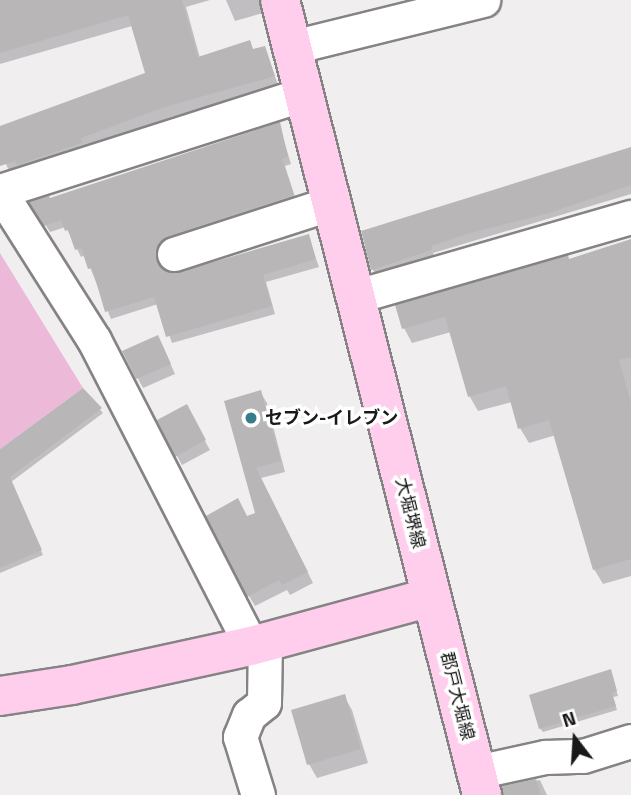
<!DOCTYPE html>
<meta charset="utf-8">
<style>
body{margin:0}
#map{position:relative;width:631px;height:795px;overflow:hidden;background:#f1eef0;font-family:"Titillium Web","Noto Sans JP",sans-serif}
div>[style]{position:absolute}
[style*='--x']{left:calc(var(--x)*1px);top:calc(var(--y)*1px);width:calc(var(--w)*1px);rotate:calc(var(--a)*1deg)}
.green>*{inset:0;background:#ecb9d9}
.shadow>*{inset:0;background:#0003}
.building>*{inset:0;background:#b9b6b8}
.roads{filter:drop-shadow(2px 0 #858384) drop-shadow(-2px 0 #858384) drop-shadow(0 2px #858384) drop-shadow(0 -2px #858384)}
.minor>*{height:33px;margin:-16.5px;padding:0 16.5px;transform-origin:16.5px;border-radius:16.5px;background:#fff}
.major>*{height:38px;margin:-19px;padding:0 19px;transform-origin:19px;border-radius:19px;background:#feceec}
.dots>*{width:19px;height:19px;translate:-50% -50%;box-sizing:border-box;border:4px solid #fff;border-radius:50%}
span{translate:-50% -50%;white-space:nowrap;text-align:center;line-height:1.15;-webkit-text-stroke:7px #fff;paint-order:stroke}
.poi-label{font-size:18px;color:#1a1919;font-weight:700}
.left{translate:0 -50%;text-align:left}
.street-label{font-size:18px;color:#1a1919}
.north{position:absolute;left:540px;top:704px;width:70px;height:70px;-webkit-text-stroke:5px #fff;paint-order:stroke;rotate:343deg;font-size:19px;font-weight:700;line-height:28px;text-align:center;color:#1a1919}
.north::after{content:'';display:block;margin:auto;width:24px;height:32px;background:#1a1919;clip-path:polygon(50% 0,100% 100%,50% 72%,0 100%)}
</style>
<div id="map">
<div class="green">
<i style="clip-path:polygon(0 253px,83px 388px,0 449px)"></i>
</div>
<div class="shadow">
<i style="clip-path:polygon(0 0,210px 0,186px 7px,200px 58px,249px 42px,254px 51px,264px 48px,279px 87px,171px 117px,11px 175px,0 151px,0 128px,147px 74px,132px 26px,0 64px)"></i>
<i style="clip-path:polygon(226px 0,260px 0,263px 13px,235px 21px)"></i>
<i style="clip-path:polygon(279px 124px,291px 164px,285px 166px,297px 203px,163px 250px,159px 268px,179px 274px,308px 236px,319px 267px,266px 282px,275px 314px,172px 343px,158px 304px,111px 319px,85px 255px,81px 257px,66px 227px,50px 232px,32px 203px,49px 200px)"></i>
<i style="clip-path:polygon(631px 149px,631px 194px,433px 253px,435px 258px,377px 277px,373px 270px,363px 232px)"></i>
<i style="clip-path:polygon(631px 240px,631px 576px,603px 584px,594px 569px,556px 435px,529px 443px,520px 428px,512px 402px,478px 411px,470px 397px,451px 332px,412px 343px,404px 328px,569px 261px)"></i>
<i style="clip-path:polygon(163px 347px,175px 374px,143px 388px,124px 352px)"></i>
<i style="clip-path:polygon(83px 390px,103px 413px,11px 482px,43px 555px,0 573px,0 451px)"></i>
<i style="clip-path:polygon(260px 392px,267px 403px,285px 472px,261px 478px,313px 583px,290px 595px,287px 590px,255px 606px,249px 596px,247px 518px,257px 514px,226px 402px)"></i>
<i style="clip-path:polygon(186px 407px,210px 450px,182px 465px,177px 456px)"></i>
<i style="clip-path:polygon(612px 676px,618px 696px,613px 697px,617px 710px,543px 732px,540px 728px)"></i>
<i style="clip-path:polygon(344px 696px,352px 710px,368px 763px,317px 778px,309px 764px,293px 712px)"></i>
<i style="clip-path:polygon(540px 780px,547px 795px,506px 795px,504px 787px)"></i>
</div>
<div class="building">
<i style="clip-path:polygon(0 0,182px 0,198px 57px,250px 40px,253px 49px,265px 46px,275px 76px,165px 107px,81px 138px,82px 143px,17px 165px,15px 161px,0 166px,0 126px,145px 73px,128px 15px,0 53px)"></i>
<i style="clip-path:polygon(280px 122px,288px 157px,282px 159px,294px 195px,168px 236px,159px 242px,155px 251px,156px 261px,162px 269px,179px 272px,309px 234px,316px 259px,263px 275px,272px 306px,166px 337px,154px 297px,105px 312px,92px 268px,88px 269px,81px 248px,75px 250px,68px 230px,65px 231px,61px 220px,44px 226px,29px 202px,49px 196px,50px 198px)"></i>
<i style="clip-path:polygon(631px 147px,631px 185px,552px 212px,467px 234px,431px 246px,432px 250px,371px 270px,361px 231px)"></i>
<i style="clip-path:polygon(631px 239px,631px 357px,619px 360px,631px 403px,631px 559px,593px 570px,549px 420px,518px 429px,506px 386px,468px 397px,445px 317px,402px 329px,395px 305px,568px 255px,569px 259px)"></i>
<i style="clip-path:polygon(158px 335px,171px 364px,136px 379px,122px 351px)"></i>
<i style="clip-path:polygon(83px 388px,102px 408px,10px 477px,42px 550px,0 568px,0 449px)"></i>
<i style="clip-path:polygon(261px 390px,281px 461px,256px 468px,308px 572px,282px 585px,279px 580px,247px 597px,206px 516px,238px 498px,247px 516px,255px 513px,224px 401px)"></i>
<i style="clip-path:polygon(187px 404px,206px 440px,175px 457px,157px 420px)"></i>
<i style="clip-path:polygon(611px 669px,617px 691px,612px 693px,616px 706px,539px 729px,529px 695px)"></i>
<i style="clip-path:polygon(345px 694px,361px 749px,307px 765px,291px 710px)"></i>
<i style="clip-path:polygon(536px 779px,541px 795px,503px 795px,502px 786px)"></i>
</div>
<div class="roads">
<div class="minor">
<i style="--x:292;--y:47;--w:197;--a:-13.8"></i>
<i style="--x:0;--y:191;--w:319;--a:-17.7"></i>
<i style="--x:0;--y:192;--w:175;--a:57.6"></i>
<i style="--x:94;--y:340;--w:344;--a:62.8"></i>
<i style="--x:174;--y:254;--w:166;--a:-17.9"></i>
<i style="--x:357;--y:296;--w:285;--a:-16.1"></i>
<i style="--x:476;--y:772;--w:71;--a:-12.3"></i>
<i style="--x:545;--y:757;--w:38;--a:-2"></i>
<i style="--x:583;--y:756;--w:50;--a:-17.4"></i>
<i style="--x:258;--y:795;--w:61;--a:-107.2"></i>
<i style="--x:240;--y:737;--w:24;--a:-68"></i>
<i style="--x:249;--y:715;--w:19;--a:-39"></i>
<i style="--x:264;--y:703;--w:61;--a:-89.1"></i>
</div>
<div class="major">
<i style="--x:280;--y:0;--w:820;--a:75.74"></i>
<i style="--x:0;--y:696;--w:73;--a:-8.7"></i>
<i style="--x:72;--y:685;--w:183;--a:-12.3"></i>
<i style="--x:251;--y:646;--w:187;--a:-15.2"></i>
</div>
</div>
<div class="dots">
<i style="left:251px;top:418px;background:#377c8a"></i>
</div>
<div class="poi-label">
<span class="left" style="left:265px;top:418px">セブン-イレブン</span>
</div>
<div class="street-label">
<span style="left:410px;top:513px;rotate:76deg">大堀堺線</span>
<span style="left:457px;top:696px;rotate:76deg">郡戸大堀線</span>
</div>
<div class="north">N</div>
</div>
